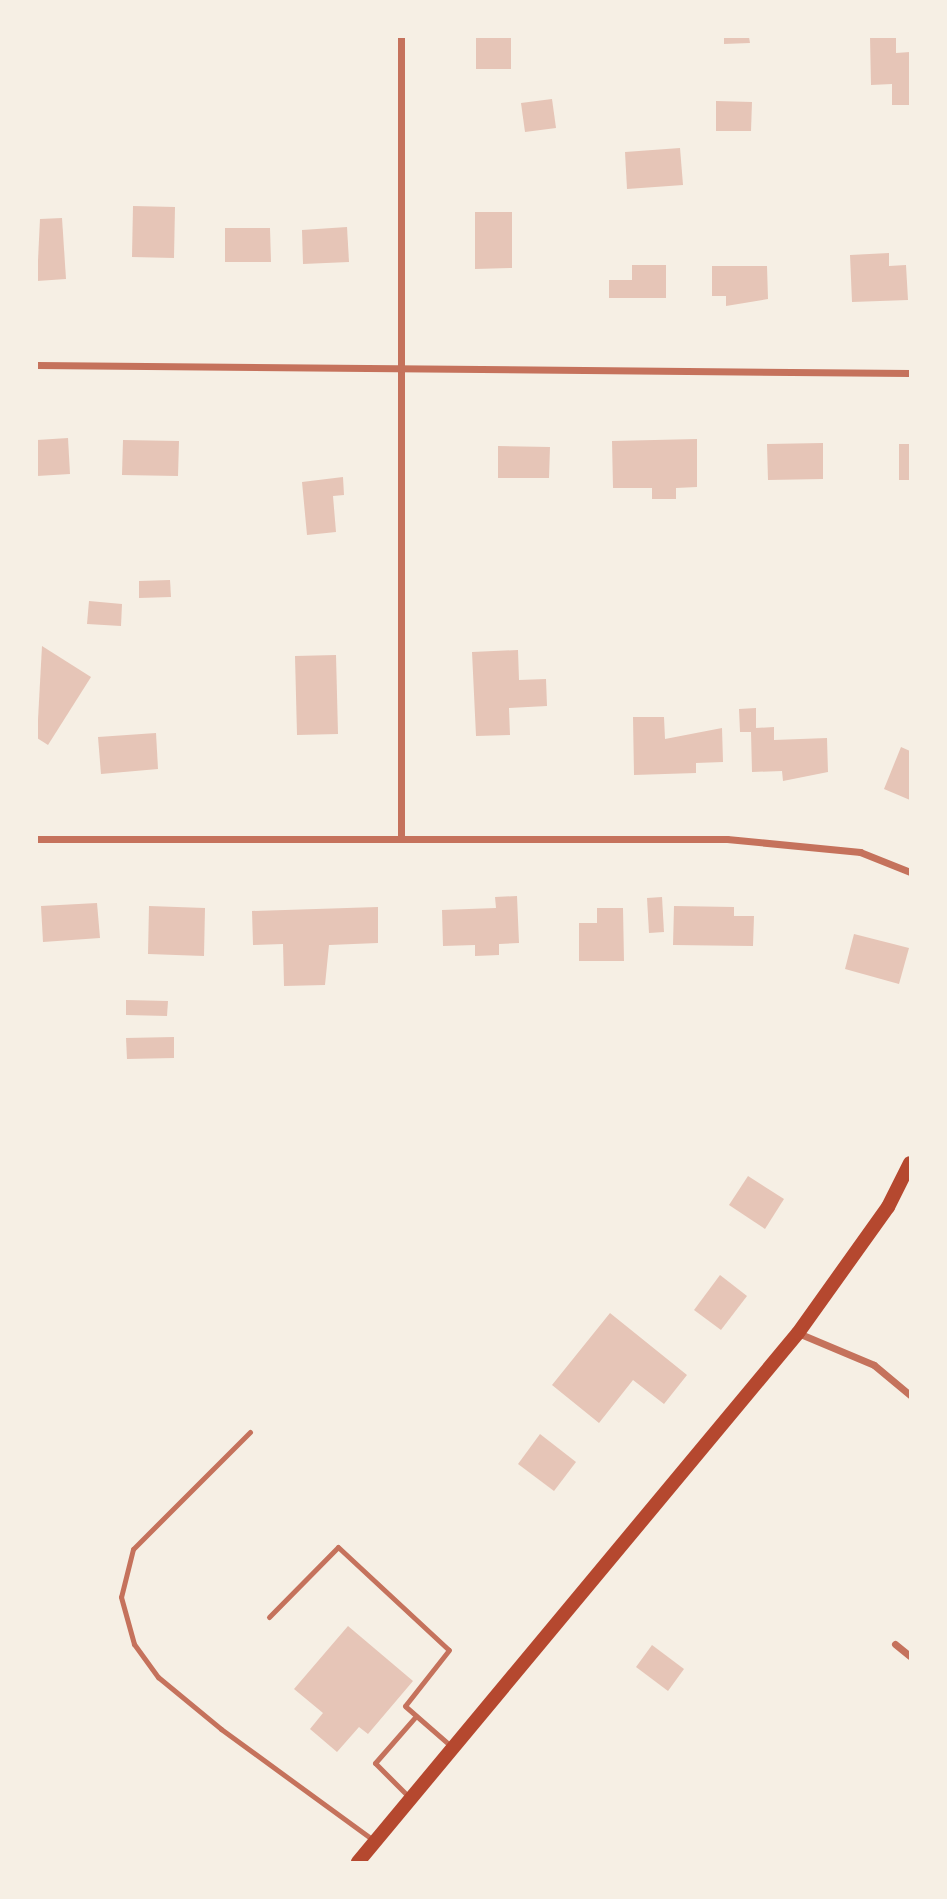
<!DOCTYPE html>
<style>
body{margin:0}
#map{position:relative;width:947px;height:1899px;overflow:hidden;background:#f6efe4;font-family:"Exo 2",sans-serif}
div>[style]{position:absolute}
[style*='--x']{left:calc(var(--x)*1px);top:calc(var(--y)*1px);width:calc(var(--w)*1px);rotate:calc(var(--a)*1deg)}
.building>*{inset:0;background:#e6c5b7}
.service>*{height:5px;margin:-2.5px;padding:0 2.5px;transform-origin:2.5px;border-radius:2.5px;background:#c5725c}
.minor>*{height:7px;margin:-3.5px;padding:0 3.5px;transform-origin:3.5px;border-radius:3.5px;background:#c5725c}
.secondary>*{height:14px;margin:-7px;padding:0 7px;transform-origin:7px;border-radius:7px;background:#b5482f}
span{translate:-50% -50%;white-space:nowrap;text-align:center;line-height:1.15;-webkit-text-stroke:5px #f6efe4;paint-order:stroke}
.frame{position:absolute;inset:0;border:38px solid #f6efe4;pointer-events:none}
</style>
<div id="map">
<div class="building">
<i style="clip-path:polygon(476px 37px,511px 37px,511px 69px,476px 69px)"></i>
<i style="clip-path:polygon(724px 37px,749px 37px,750px 43px,724px 44px)"></i>
<i style="clip-path:polygon(870px 37px,896px 37px,896px 53px,910px 52px,910px 105px,892px 105px,892px 84px,871px 85px)"></i>
<i style="clip-path:polygon(552px 99px,556px 128px,525px 132px,521px 103px)"></i>
<i style="clip-path:polygon(716px 101px,752px 102px,751px 131px,716px 131px)"></i>
<i style="clip-path:polygon(680px 148px,683px 185px,627px 189px,625px 152px)"></i>
<i style="clip-path:polygon(133px 206px,175px 207px,174px 258px,132px 257px)"></i>
<i style="clip-path:polygon(475px 212px,512px 212px,512px 268px,475px 269px)"></i>
<i style="clip-path:polygon(62px 218px,66px 279px,37px 281px,40px 219px)"></i>
<i style="clip-path:polygon(347px 227px,349px 262px,303px 264px,302px 230px)"></i>
<i style="clip-path:polygon(225px 228px,270px 228px,271px 262px,225px 262px)"></i>
<i style="clip-path:polygon(889px 253px,889px 266px,906px 265px,908px 300px,852px 302px,850px 255px)"></i>
<i style="clip-path:polygon(632px 265px,666px 265px,666px 298px,609px 298px,609px 280px,632px 280px)"></i>
<i style="clip-path:polygon(712px 266px,767px 266px,768px 299px,726px 306px,726px 296px,712px 296px)"></i>
<i style="clip-path:polygon(68px 438px,70px 474px,37px 476px,37px 440px)"></i>
<i style="clip-path:polygon(697px 439px,697px 487px,676px 488px,676px 499px,652px 499px,652px 488px,613px 488px,612px 441px)"></i>
<i style="clip-path:polygon(123px 440px,179px 441px,178px 476px,122px 475px)"></i>
<i style="clip-path:polygon(823px 443px,823px 479px,768px 480px,767px 444px)"></i>
<i style="clip-path:polygon(899px 444px,910px 444px,910px 480px,899px 480px)"></i>
<i style="clip-path:polygon(498px 446px,550px 447px,549px 478px,498px 478px)"></i>
<i style="clip-path:polygon(343px 477px,344px 495px,333px 496px,336px 532px,307px 535px,302px 482px)"></i>
<i style="clip-path:polygon(170px 580px,171px 597px,139px 598px,139px 581px)"></i>
<i style="clip-path:polygon(89px 601px,122px 604px,121px 626px,87px 624px)"></i>
<i style="clip-path:polygon(42px 646px,91px 677px,48px 745px,37px 738px)"></i>
<i style="clip-path:polygon(518px 650px,519px 680px,546px 679px,547px 706px,509px 708px,510px 735px,476px 736px,472px 652px)"></i>
<i style="clip-path:polygon(336px 655px,338px 734px,297px 735px,295px 656px)"></i>
<i style="clip-path:polygon(756px 708px,756px 728px,774px 727px,774px 740px,827px 738px,828px 772px,783px 781px,782px 771px,752px 772px,751px 732px,740px 732px,739px 709px)"></i>
<i style="clip-path:polygon(633px 717px,664px 717px,665px 739px,722px 728px,723px 762px,696px 763px,696px 773px,634px 775px)"></i>
<i style="clip-path:polygon(156px 733px,158px 769px,101px 774px,98px 737px)"></i>
<i style="clip-path:polygon(901px 747px,910px 751px,910px 800px,884px 789px)"></i>
<i style="clip-path:polygon(517px 896px,519px 943px,499px 944px,499px 955px,475px 956px,475px 945px,443px 946px,442px 910px,496px 908px,495px 897px)"></i>
<i style="clip-path:polygon(662px 897px,664px 932px,649px 933px,647px 898px)"></i>
<i style="clip-path:polygon(97px 903px,100px 938px,43px 942px,41px 906px)"></i>
<i style="clip-path:polygon(149px 906px,205px 908px,204px 956px,148px 954px)"></i>
<i style="clip-path:polygon(674px 906px,734px 907px,734px 916px,754px 916px,753px 946px,673px 945px)"></i>
<i style="clip-path:polygon(378px 907px,378px 943px,329px 945px,325px 985px,284px 986px,283px 944px,253px 945px,252px 911px)"></i>
<i style="clip-path:polygon(597px 908px,623px 908px,624px 961px,579px 961px,579px 923px,597px 923px)"></i>
<i style="clip-path:polygon(854px 934px,909px 948px,899px 984px,845px 969px)"></i>
<i style="clip-path:polygon(126px 1000px,168px 1001px,167px 1016px,126px 1015px)"></i>
<i style="clip-path:polygon(174px 1037px,174px 1058px,127px 1059px,126px 1038px)"></i>
<i style="clip-path:polygon(748px 1176px,784px 1199px,765px 1229px,729px 1205px)"></i>
<i style="clip-path:polygon(720px 1275px,747px 1296px,721px 1330px,694px 1310px)"></i>
<i style="clip-path:polygon(610px 1313px,687px 1375px,664px 1404px,633px 1380px,599px 1423px,552px 1385px)"></i>
<i style="clip-path:polygon(540px 1434px,576px 1462px,554px 1491px,518px 1464px)"></i>
<i style="clip-path:polygon(348px 1626px,413px 1681px,368px 1734px,359px 1727px,337px 1752px,310px 1729px,323px 1713px,294px 1689px)"></i>
<i style="clip-path:polygon(652px 1645px,684px 1669px,668px 1691px,636px 1667px)"></i>
</div>
<div class="service">
<i style="--x:250;--y:1432;--w:165;--a:135"></i>
<i style="--x:133;--y:1549;--w:49;--a:104"></i>
<i style="--x:121;--y:1597;--w:49;--a:74.5"></i>
<i style="--x:134;--y:1644;--w:41;--a:54"></i>
<i style="--x:158;--y:1677;--w:82;--a:39.5"></i>
<i style="--x:221;--y:1729;--w:188;--a:36.1"></i>
<i style="--x:269;--y:1617;--w:98;--a:-45.4"></i>
<i style="--x:338;--y:1547;--w:151;--a:42.9"></i>
<i style="--x:449;--y:1650;--w:71;--a:128.2"></i>
<i style="--x:405;--y:1706;--w:61;--a:41"></i>
<i style="--x:409;--y:1797;--w:48;--a:-135"></i>
<i style="--x:375;--y:1763;--w:62;--a:-48.9"></i>
</div>
<div class="minor">
<i style="--x:401;--y:37;--w:800;--a:90"></i>
<i style="--x:37;--y:365;--w:873;--a:0.53"></i>
<i style="--x:37;--y:839;--w:690;--a:0"></i>
<i style="--x:727;--y:839;--w:134;--a:5.6"></i>
<i style="--x:860;--y:852;--w:54;--a:21.8"></i>
<i style="--x:798;--y:1333;--w:82;--a:22.8"></i>
<i style="--x:874;--y:1365;--w:47;--a:39.8"></i>
<i style="--x:895;--y:1644;--w:19;--a:39"></i>
</div>
<div class="secondary">
<i style="--x:358;--y:1862;--w:688;--a:-50.25"></i>
<i style="--x:798;--y:1333;--w:155;--a:-54.5"></i>
<i style="--x:888;--y:1207;--w:49;--a:-63.4"></i>
</div>
<div class="frame"></div>
</div>
